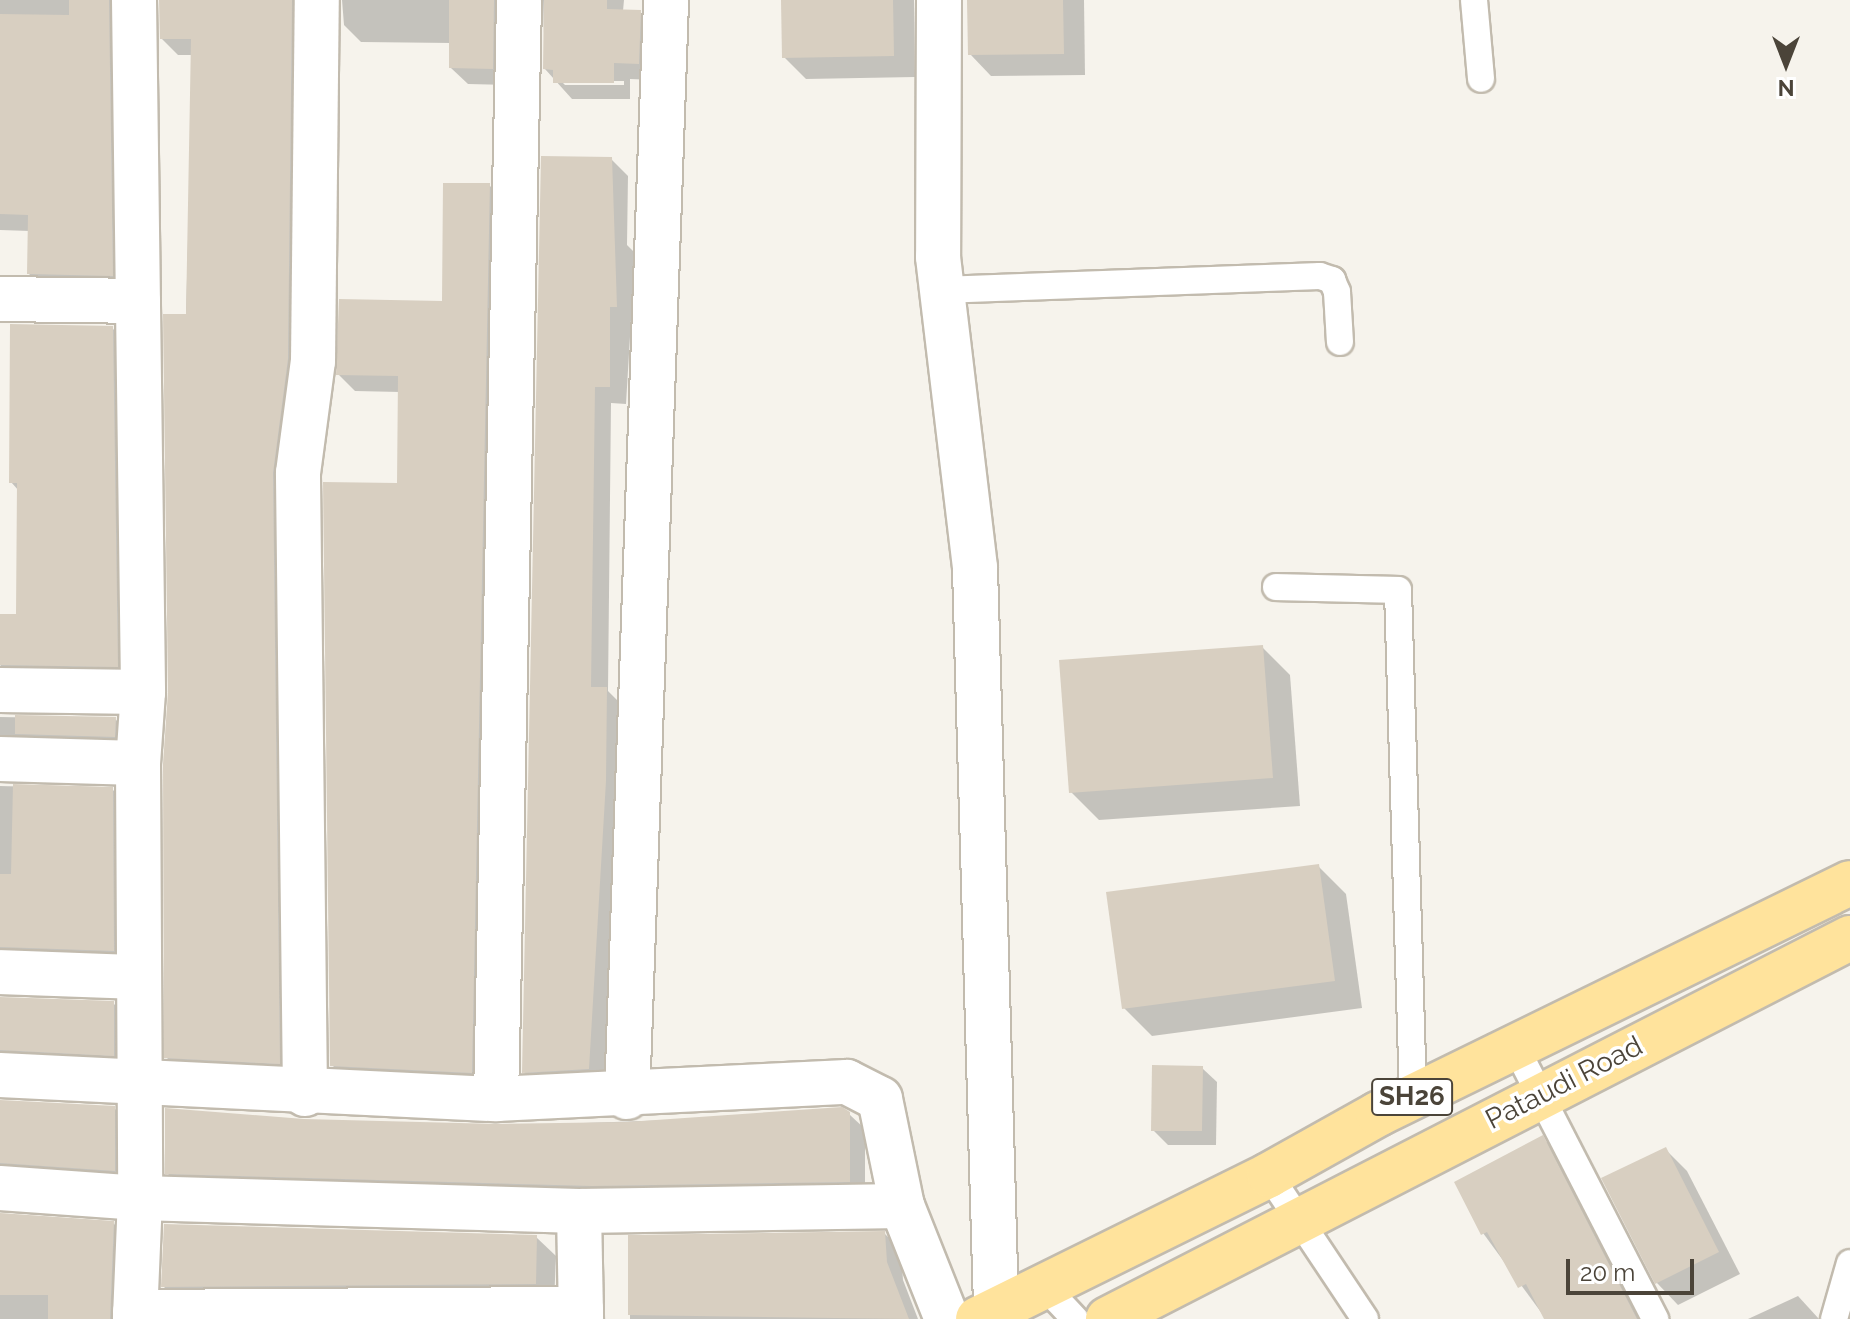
<!DOCTYPE html>
<style>
body{margin:0}
#map{position:relative;width:1850px;height:1319px;overflow:hidden;background:#f6f3ec;font-family:Raleway,sans-serif}
div>[style]{position:absolute}
[style*='--x']{left:calc(var(--x)*1px);top:calc(var(--y)*1px);width:calc(var(--w)*1px);rotate:calc(var(--a)*1deg)}
.shadow>*{inset:0;background:#0003}
.building>*{inset:0;background:#d8cfc1}
.roads{filter:drop-shadow(2px 0 #c2bbae) drop-shadow(-2px 0 #c2bbae) drop-shadow(0 2px #c2bbae) drop-shadow(0 -2px #c2bbae)}
.lane>*{height:26px;margin:-13px;padding:0 13px;transform-origin:13px;border-radius:13px;background:#fff}
.street>*{height:44px;margin:-22px;padding:0 22px;transform-origin:22px;border-radius:22px;background:#fff}
.primary>*{height:44px;margin:-22px;padding:0 22px;transform-origin:22px;border-radius:22px;background:#ffe39c}
span{translate:-50% -50%;white-space:nowrap;text-align:center;line-height:1.15;-webkit-text-stroke:7px #fff;paint-order:stroke}
.shield-label span{padding:2px 6px;background:#fff;border:2px solid;border-radius:6px;-webkit-text-stroke-width:0}
.shield-label{font-size:26px;color:#4b4439;font-weight:700}
.street-label{font-size:28px;color:#4b4439}
.north{position:absolute;left:1746px;top:24px;width:80px;height:80px;-webkit-text-stroke:6px #fff;paint-order:stroke;rotate:180deg;font-size:22px;font-weight:700;line-height:32px;text-align:center;color:#4b4439}
.north::after{content:'';display:block;margin:auto;width:28px;height:36px;background:#4b4439;clip-path:polygon(50% 0,100% 100%,50% 72%,0 100%)}
.scale{position:absolute;left:1566px;top:1259px;width:128px;height:36px;box-sizing:border-box;border:4px solid #4b4439;border-top:0;padding-left:10px;font-size:24px;line-height:28px;white-space:nowrap;color:#4b4439;-webkit-text-stroke:6px #fff;paint-order:stroke}
</style>
<div id="map">
<div class="shadow">
<i style="clip-path:polygon(0 0,135px 0,129px 292px,46px 290px,29px 274px,30px 231px,0 230px)"></i>
<i style="clip-path:polygon(161px 0,318px 0,296px 1079px,183px 1074px,166px 1057px,193px 55px,178px 55px,161px 38px)"></i>
<i style="clip-path:polygon(342px 0,522px 0,509px 85px,468px 84px,451px 68px,451px 43px,361px 42px,344px 25px)"></i>
<i style="clip-path:polygon(evenodd,543px 0,624px 0,623px 11px,640px 12px,657px 28px,655px 80px,630px 79px,630px 99px,572px 99px,545px 69px,543px 0,561px 81px,624px 81px,624px 85px,565px 85px,561px 81px)"></i>
<i style="clip-path:polygon(783px 0,914px 0,915px 77px,806px 79px,784px 57px)"></i>
<i style="clip-path:polygon(969px 0,1084px 0,1085px 75px,991px 76px,970px 54px)"></i>
<i style="clip-path:polygon(611px 159px,628px 176px,627px 245px,635px 253px,626px 404px,611px 403px,608px 691px,623px 706px,606px 1086px,541px 1089px,524px 1072px)"></i>
<i style="clip-path:polygon(489px 185px,506px 202px,488px 1089px,349px 1082px,332px 1065px,399px 485px,400px 392px,355px 391px,338px 374px,444px 303px)"></i>
<i style="clip-path:polygon(112px 328px,133px 348px,137px 686px,20px 685px,0 665px,0 616px,18px 616px,19px 491px,11px 482px)"></i>
<i style="clip-path:polygon(1262px 647px,1290px 675px,1300px 806px,1099px 820px,1071px 792px)"></i>
<i style="clip-path:polygon(0 717px,115px 719px,132px 735px,130px 753px,0 759px)"></i>
<i style="clip-path:polygon(0 786px,112px 789px,129px 806px,129px 967px,0 972px)"></i>
<i style="clip-path:polygon(1318px 866px,1346px 894px,1362px 1008px,1152px 1036px,1124px 1008px)"></i>
<i style="clip-path:polygon(0 999px,113px 1003px,130px 1020px,130px 1071px,0 1075px)"></i>
<i style="clip-path:polygon(1202px 1068px,1217px 1082px,1216px 1145px,1168px 1145px,1153px 1130px)"></i>
<i style="clip-path:polygon(0 1102px,114px 1108px,130px 1124px,130px 1187px,0 1187px)"></i>
<i style="clip-path:polygon(849px 1114px,865px 1129px,865px 1197px,182px 1188px,167px 1173px,495px 1126px)"></i>
<i style="clip-path:polygon(1542px 1138px,1557px 1152px,1644px 1319px,1546px 1319px,1483px 1233px)"></i>
<i style="clip-path:polygon(1665px 1149px,1687px 1171px,1740px 1274px,1678px 1305px,1657px 1283px)"></i>
<i style="clip-path:polygon(0 1215px,113px 1223px,130px 1240px,126px 1319px,0 1319px)"></i>
<i style="clip-path:polygon(884px 1233px,901px 1250px,903px 1280px,918px 1319px,630px 1319px,630px 1237px)"></i>
<i style="clip-path:polygon(536px 1237px,556px 1256px,554px 1303px,183px 1306px,163px 1286px)"></i>
<i style="clip-path:polygon(1798px 1296px,1819px 1319px,1748px 1319px)"></i>
</div>
<div class="building">
<i style="clip-path:polygon(69px 0,109px 0,113px 276px,27px 274px,28px 215px,0 214px,0 14px,69px 15px)"></i>
<i style="clip-path:polygon(159px 0,292px 0,288px 359px,273px 473px,280px 1064px,164px 1058px,163px 764px,168px 692px,163px 314px,186px 314px,191px 39px,160px 39px)"></i>
<i style="clip-path:polygon(449px 0,494px 0,493px 69px,449px 68px)"></i>
<i style="clip-path:polygon(544px 0,607px 0,607px 9px,641px 10px,639px 64px,614px 63px,614px 83px,553px 83px,553px 70px,543px 69px)"></i>
<i style="clip-path:polygon(781px 0,893px 0,894px 56px,782px 58px)"></i>
<i style="clip-path:polygon(967px 0,1063px 0,1064px 54px,968px 55px)"></i>
<i style="clip-path:polygon(541px 156px,612px 157px,617px 307px,610px 307px,610px 387px,595px 387px,591px 687px,607px 687px,606px 781px,589px 1069px,522px 1073px)"></i>
<i style="clip-path:polygon(443px 183px,490px 183px,472px 1073px,330px 1066px,323px 482px,397px 483px,398px 376px,336px 375px,339px 299px,442px 301px)"></i>
<i style="clip-path:polygon(10px 324px,113px 326px,118px 667px,0 665px,0 614px,16px 614px,17px 483px,9px 483px)"></i>
<i style="clip-path:polygon(1263px 645px,1273px 778px,1069px 793px,1059px 660px)"></i>
<i style="clip-path:polygon(15px 715px,116px 717px,115px 737px,15px 734px)"></i>
<i style="clip-path:polygon(13px 784px,113px 787px,114px 951px,0 947px,0 874px,11px 874px)"></i>
<i style="clip-path:polygon(1319px 864px,1335px 981px,1122px 1009px,1106px 892px)"></i>
<i style="clip-path:polygon(0 997px,114px 1001px,114px 1056px,0 1050px)"></i>
<i style="clip-path:polygon(1152px 1065px,1203px 1066px,1202px 1131px,1151px 1131px)"></i>
<i style="clip-path:polygon(0 1100px,115px 1106px,115px 1171px,0 1163px)"></i>
<i style="clip-path:polygon(842px 1107px,850px 1112px,850px 1182px,592px 1186px,165px 1174px,165px 1108px,304px 1119px,497px 1124px,627px 1122px)"></i>
<i style="clip-path:polygon(1543px 1135px,1637px 1319px,1544px 1319px,1526px 1284px,1518px 1288px,1487px 1232px,1481px 1235px,1454px 1182px)"></i>
<i style="clip-path:polygon(1666px 1147px,1719px 1252px,1655px 1284px,1601px 1178px)"></i>
<i style="clip-path:polygon(0 1213px,114px 1221px,110px 1319px,48px 1319px,48px 1295px,0 1295px)"></i>
<i style="clip-path:polygon(164px 1224px,537px 1235px,536px 1284px,161px 1287px)"></i>
<i style="clip-path:polygon(885px 1231px,887px 1262px,909px 1319px,628px 1315px,628px 1235px)"></i>
</div>
<div class="roads">
<div class="lane">
<i style="--x:1474;--y:0;--w:79;--a:84.9"></i>
<i style="--x:941;--y:290;--w:379;--a:-2.1"></i>
<i style="--x:1320;--y:276;--w:13;--a:18"></i>
<i style="--x:1332;--y:280;--w:13;--a:67"></i>
<i style="--x:1337;--y:292;--w:50;--a:86.6"></i>
<i style="--x:1276;--y:587;--w:122;--a:1.4"></i>
<i style="--x:1398;--y:590;--w:506;--a:88.3"></i>
<i style="--x:1516;--y:1048;--w:305;--a:62.8"></i>
<i style="--x:1269;--y:1175;--w:173;--a:56.3"></i>
<i style="--x:1043;--y:1285;--w:47;--a:46.7"></i>
<i style="--x:1834;--y:1319;--w:58;--a:-74.1"></i>
</div>
<div class="street">
<i style="--x:134;--y:0;--w:692;--a:89.25"></i>
<i style="--x:143;--y:692;--w:71;--a:94"></i>
<i style="--x:138;--y:763;--w:435;--a:89.7"></i>
<i style="--x:140;--y:1198;--w:121;--a:92.4"></i>
<i style="--x:939;--y:0;--w:257;--a:90.2"></i>
<i style="--x:938;--y:257;--w:313;--a:83.2"></i>
<i style="--x:975;--y:568;--w:740;--a:88.37"></i>
<i style="--x:0;--y:299;--w:138;--a:0.8"></i>
<i style="--x:0;--y:690;--w:143;--a:0.8"></i>
<i style="--x:0;--y:759;--w:138;--a:1.7"></i>
<i style="--x:0;--y:972;--w:138;--a:2.1"></i>
<i style="--x:0;--y:1075;--w:497;--a:2.8"></i>
<i style="--x:496;--y:1099;--w:351;--a:-2.8"></i>
<i style="--x:847;--y:1082;--w:37;--a:27"></i>
<i style="--x:880;--y:1099;--w:109;--a:78.4"></i>
<i style="--x:305;--y:1094;--w:621;--a:-90.65"></i>
<i style="--x:298;--y:473;--w:113;--a:-82.4"></i>
<i style="--x:313;--y:361;--w:361;--a:-89.4"></i>
<i style="--x:627;--y:1097;--w:1098;--a:-87.96"></i>
<i style="--x:496;--y:1099;--w:1099;--a:-88.8"></i>
<i style="--x:0;--y:1188;--w:140;--a:4.1"></i>
<i style="--x:140;--y:1198;--w:439;--a:1.7"></i>
<i style="--x:579;--y:1211;--w:323;--a:-0.9"></i>
<i style="--x:902;--y:1206;--w:122;--a:68.3"></i>
<i style="--x:579;--y:1211;--w:108;--a:88.9"></i>
<i style="--x:135;--y:1312;--w:446;--a:-0.4"></i>
</div>
<div class="primary">
<i style="--x:978;--y:1319;--w:325;--a:-26.3"></i>
<i style="--x:1269;--y:1175;--w:125;--a:-29.2"></i>
<i style="--x:1378;--y:1114;--w:525;--a:-26.08"></i>
<i style="--x:1108;--y:1319;--w:834;--a:-27.18"></i>
</div>
</div>
<div class="shield-label">
<span style="left:1412px;top:1097px">SH26</span>
</div>
<div class="street-label">
<span style="left:1564px;top:1083px;rotate:-27deg">Pataudi Road</span>
</div>
<div class="north">N</div>
<div class="scale">20 m</div>
</div>
